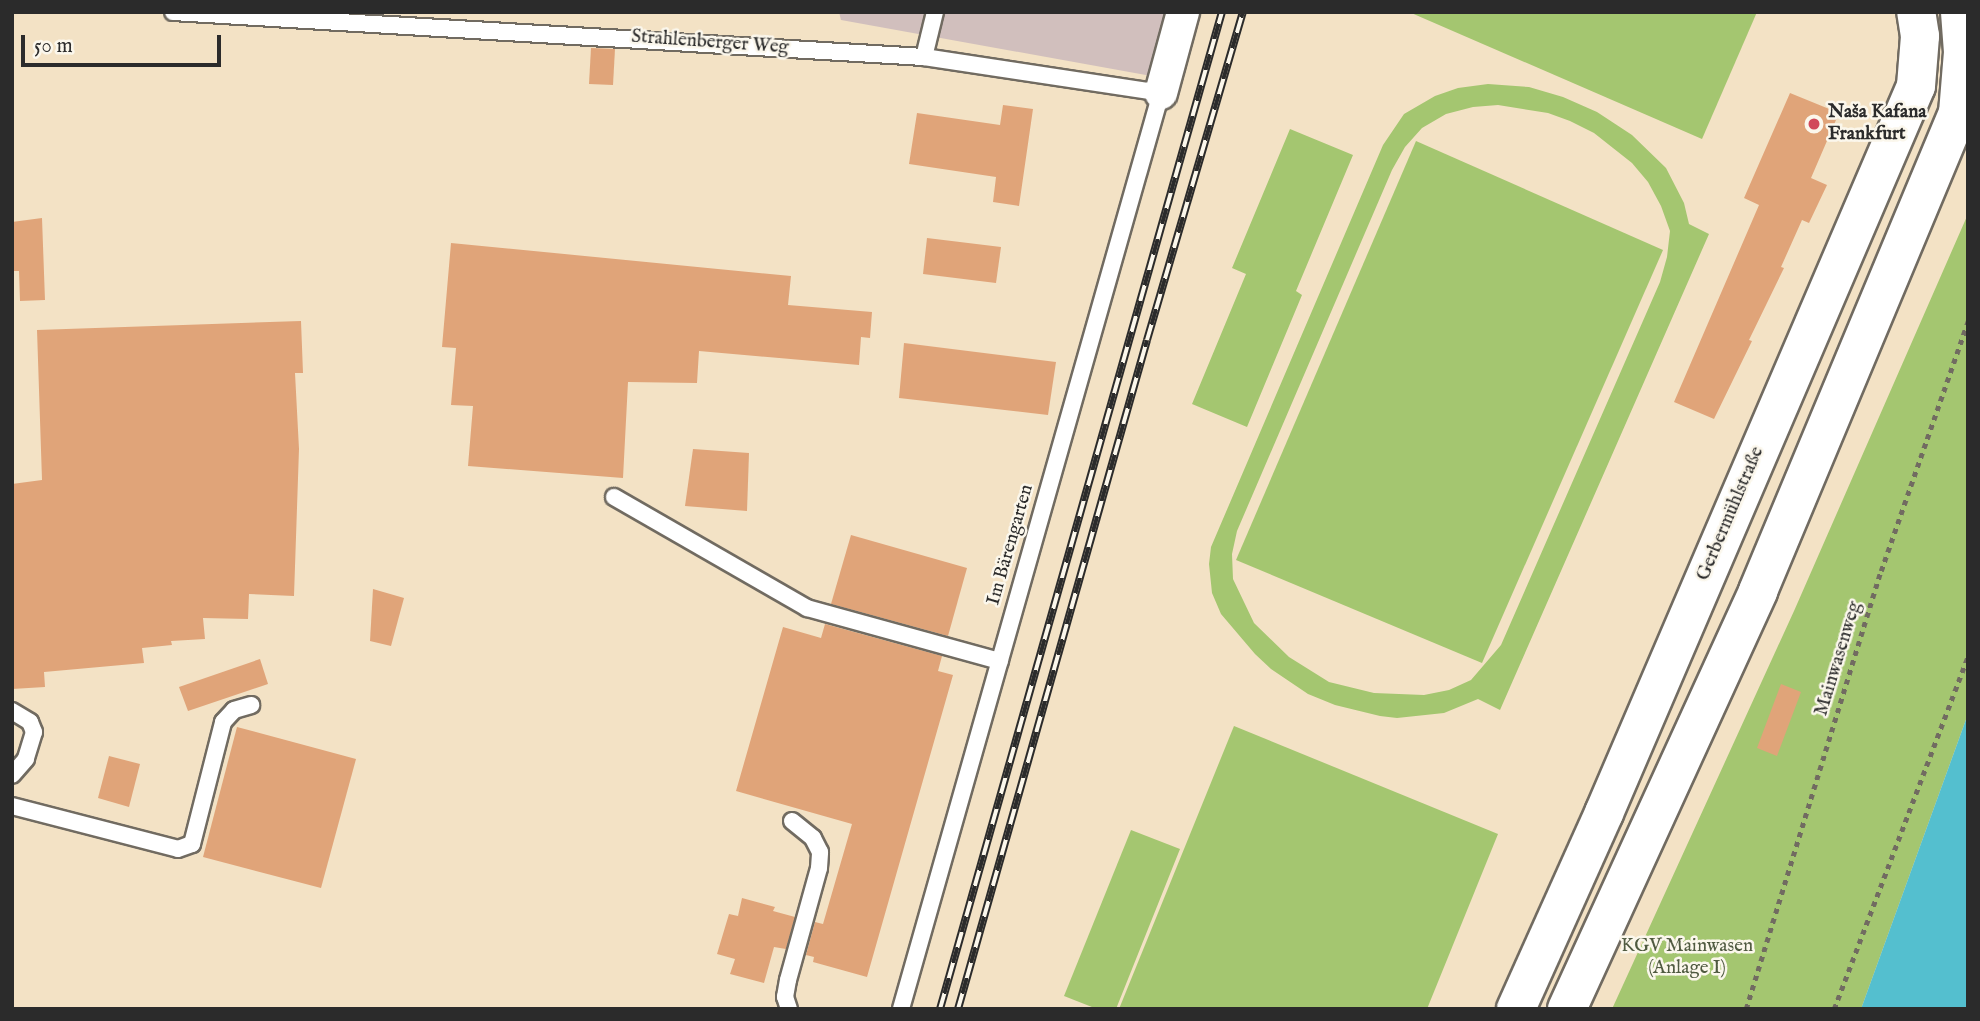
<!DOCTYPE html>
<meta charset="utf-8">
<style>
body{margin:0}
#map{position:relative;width:1980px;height:1021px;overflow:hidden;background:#f3e2c5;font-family:"IM FELL English",serif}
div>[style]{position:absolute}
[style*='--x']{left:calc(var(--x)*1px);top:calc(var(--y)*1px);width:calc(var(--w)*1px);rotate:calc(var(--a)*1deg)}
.industrial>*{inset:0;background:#d1bfbd}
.green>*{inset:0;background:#a4c670}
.water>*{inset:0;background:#54bfcf}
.building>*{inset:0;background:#e0a479}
.path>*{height:4.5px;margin-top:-2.25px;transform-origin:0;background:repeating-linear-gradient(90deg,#716b61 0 5px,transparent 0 10px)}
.roads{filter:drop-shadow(2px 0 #716b61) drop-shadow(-2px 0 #716b61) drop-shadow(0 2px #716b61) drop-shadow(0 -2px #716b61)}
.service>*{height:16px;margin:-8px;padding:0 8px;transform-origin:8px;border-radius:8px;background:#fff}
.minor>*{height:32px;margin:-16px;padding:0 16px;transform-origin:16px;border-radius:16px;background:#fff}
.primary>*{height:38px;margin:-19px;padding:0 19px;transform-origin:19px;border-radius:19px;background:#fff}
.rail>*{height:8px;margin-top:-4px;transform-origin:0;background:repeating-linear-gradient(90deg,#fbf7ec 0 16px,#2b2b2b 0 32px);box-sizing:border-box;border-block:2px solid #2b2b2b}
.dots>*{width:19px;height:19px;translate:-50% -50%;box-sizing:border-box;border:4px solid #fbf7ec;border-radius:50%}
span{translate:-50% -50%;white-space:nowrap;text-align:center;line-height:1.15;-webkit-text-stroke:5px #fbf7ec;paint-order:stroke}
.street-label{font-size:19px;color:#2b2b2b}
.poi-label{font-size:19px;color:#2b2b2b;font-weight:700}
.left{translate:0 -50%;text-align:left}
.park-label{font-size:19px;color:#4f5a40}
.frame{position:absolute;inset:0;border:14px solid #2b2b2b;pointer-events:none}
.scale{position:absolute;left:21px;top:35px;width:200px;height:32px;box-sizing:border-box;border:4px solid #2b2b2b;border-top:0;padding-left:9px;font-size:21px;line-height:24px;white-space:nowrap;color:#2b2b2b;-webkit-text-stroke:5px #fbf7ec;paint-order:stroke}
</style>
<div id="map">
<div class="industrial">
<i style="clip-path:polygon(839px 12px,1198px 12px,1179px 81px,841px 20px)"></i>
</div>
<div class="green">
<i style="clip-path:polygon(1409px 12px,1757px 12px,1702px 139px)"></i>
<i style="clip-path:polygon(evenodd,1488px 84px,1529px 87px,1563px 97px,1597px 112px,1632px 135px,1666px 168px,1684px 203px,1689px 224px,1709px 234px,1500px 710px,1478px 699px,1444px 713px,1397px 718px,1380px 716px,1335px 705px,1308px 694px,1271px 669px,1255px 654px,1221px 614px,1212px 593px,1209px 564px,1211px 547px,1383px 145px,1404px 114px,1435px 96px,1458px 88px,1488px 84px,1498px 105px,1548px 113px,1570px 121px,1594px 133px,1632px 163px,1648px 182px,1661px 206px,1670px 231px,1667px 257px,1660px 282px,1501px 645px,1471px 680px,1449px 690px,1424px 695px,1374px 693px,1329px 682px,1289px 657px,1254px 623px,1233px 579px,1232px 554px,1237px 531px,1392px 170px,1405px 147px,1422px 128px,1446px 114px,1473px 107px,1498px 105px)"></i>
<i style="clip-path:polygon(1290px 129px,1353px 155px,1296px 291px,1302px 295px,1247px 427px,1192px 404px,1246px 274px,1232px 268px)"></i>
<i style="clip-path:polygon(1416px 141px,1663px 250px,1482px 663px,1236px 560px)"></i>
<i style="clip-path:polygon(1968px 214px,1968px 714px,1861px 1009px,1612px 1009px,1794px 611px)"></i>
<i style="clip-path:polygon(1234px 726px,1498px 834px,1427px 1009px,1119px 1009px)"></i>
<i style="clip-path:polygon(1131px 830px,1180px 849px,1116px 1009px,1097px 1009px,1064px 996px)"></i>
</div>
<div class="water">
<i style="clip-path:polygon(1968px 714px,1968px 1009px,1861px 1009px)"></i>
</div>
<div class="building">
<i style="clip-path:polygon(591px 48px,615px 49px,613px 85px,589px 84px)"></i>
<i style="clip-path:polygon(1790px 93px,1839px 113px,1811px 178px,1827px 185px,1809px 223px,1802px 220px,1781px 267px,1784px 268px,1749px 340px,1752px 341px,1714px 419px,1674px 402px,1759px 205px,1744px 198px)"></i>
<i style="clip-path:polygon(1003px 105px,1033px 109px,1019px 206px,993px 202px,996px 177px,909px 164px,917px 113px,1000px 125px)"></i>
<i style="clip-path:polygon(42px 218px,45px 300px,20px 301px,19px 271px,12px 271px,12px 222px)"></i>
<i style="clip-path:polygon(927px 238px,1001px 247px,996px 283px,923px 274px)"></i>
<i style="clip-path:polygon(451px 243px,791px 276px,788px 305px,872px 312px,870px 338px,861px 337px,859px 365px,699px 351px,697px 383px,628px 382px,623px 478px,468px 466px,473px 406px,451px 405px,456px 348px,442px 347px)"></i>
<i style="clip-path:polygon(301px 321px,303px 373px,295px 373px,299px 449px,294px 596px,249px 594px,248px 619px,203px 618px,205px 639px,171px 641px,172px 645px,142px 648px,144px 663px,44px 672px,45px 687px,12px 689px,12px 484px,42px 480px,37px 330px)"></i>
<i style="clip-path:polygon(904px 343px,1056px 362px,1048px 415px,899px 398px)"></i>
<i style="clip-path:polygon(693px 449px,749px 453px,747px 511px,685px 506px)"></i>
<i style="clip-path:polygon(851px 535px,967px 568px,948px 636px,831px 604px)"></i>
<i style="clip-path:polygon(373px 589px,404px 598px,391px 646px,370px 641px)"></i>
<i style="clip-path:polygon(825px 624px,942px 656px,938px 671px,953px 675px,867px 977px,813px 962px,814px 957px,806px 955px,815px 922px,823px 924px,852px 824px,736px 791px,783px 627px,821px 638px)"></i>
<i style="clip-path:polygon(260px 659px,268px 684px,188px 711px,179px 687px)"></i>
<i style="clip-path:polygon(1781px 684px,1801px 692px,1777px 756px,1757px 748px)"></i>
<i style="clip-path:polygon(237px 727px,356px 759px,321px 888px,203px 857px)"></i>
<i style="clip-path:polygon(109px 756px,140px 764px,129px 807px,98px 798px)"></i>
<i style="clip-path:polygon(742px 898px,775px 907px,773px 911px,795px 917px,786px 949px,774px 947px,764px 983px,730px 974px,735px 959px,717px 954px,729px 914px,738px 916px)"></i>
</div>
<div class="path">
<i style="--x:1746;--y:1009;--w:458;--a:-72.9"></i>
<i style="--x:1881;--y:571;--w:265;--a:-70.8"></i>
<i style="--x:1834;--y:1009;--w:378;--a:-69.2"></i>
</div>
<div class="roads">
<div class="service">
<i style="--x:173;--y:12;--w:752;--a:3.43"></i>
<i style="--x:924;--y:57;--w:240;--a:8.6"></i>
<i style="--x:1161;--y:93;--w:952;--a:105.85"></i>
<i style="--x:924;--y:57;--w:46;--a:-76.3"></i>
<i style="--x:614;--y:497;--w:223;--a:29.9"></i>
<i style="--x:807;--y:608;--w:200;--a:15.4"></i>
<i style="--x:12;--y:711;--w:21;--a:31"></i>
<i style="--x:30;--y:722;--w:11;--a:68"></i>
<i style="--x:34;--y:732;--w:28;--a:107"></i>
<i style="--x:26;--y:759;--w:21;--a:131"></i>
<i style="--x:12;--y:806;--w:171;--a:14.5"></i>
<i style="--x:178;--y:849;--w:15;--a:-20"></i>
<i style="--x:192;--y:844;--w:126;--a:-75.7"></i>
<i style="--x:223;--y:722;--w:16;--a:-47"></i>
<i style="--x:234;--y:710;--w:18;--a:-16"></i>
<i style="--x:789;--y:1009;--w:13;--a:-108"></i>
<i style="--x:785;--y:997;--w:17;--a:-80"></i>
<i style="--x:788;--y:980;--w:116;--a:-74.5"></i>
<i style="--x:819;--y:868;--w:16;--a:-86"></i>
<i style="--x:820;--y:852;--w:16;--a:-117"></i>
<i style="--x:813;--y:838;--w:27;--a:-141"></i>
</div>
<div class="minor">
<i style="--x:1161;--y:93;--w:84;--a:-74.8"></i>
</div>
<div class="primary">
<i style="--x:1516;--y:1009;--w:215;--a:-65.8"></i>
<i style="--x:1604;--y:813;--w:791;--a:-66.77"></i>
<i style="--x:1916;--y:86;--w:50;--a:-85.4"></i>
<i style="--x:1920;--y:36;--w:24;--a:-99"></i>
<i style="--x:1567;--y:1009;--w:460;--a:-65.4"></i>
<i style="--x:1758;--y:591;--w:518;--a:-67.3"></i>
<i style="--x:1958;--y:113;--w:61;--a:-85.3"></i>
<i style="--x:1963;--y:52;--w:40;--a:-94.3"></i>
</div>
</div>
<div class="rail">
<i style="--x:940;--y:1009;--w:1036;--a:-74.21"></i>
<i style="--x:958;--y:1009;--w:695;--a:-74.22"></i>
<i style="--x:1147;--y:340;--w:342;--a:-73.7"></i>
</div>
<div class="dots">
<i style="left:1814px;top:124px;background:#d1495b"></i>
</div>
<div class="street-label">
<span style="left:710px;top:43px;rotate:4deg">Strahlenberger Weg</span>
<span style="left:1731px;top:514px;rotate:-67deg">Gerbermühlstraße</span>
<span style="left:1011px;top:545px;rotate:-74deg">Im Bärengarten</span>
<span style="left:1839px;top:659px;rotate:-73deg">Mainwasenweg</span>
</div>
<div class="poi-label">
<span class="left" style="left:1828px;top:124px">Naša Kafana<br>Frankfurt</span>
</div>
<div class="park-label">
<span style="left:1687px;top:958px">KGV Mainwasen<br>(Anlage I)</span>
</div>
<div class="frame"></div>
<div class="scale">50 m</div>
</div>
